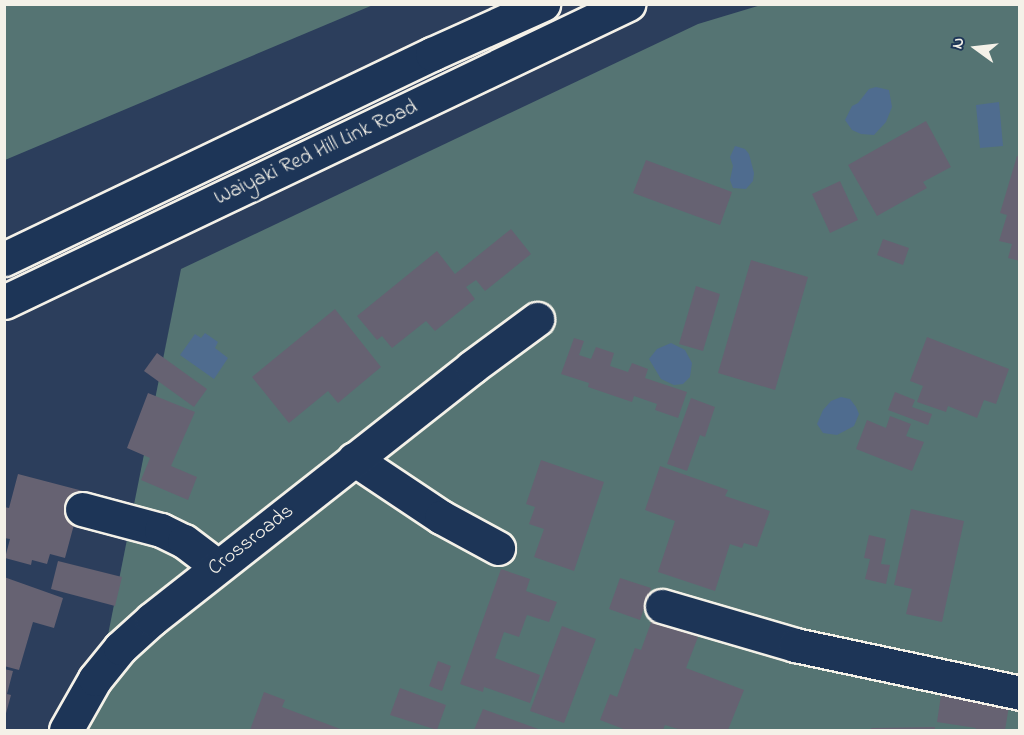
<!DOCTYPE html>
<style>
body{margin:0}
#map{position:relative;width:1024px;height:735px;overflow:hidden;background:#2c3e5c;font-family:"Indie Flower",sans-serif}
div>[style]{position:absolute}
[style*='--x']{left:calc(var(--x)*1px);top:calc(var(--y)*1px);width:calc(var(--w)*1px);rotate:calc(var(--a)*1deg)}
.green>*{inset:0;background:#557473}
.water>*{inset:0;background:#4f6c8f}
.building>*{inset:0;background:#666272}
.roads{filter:drop-shadow(2px 0 #f4f1e8) drop-shadow(-2px 0 #f4f1e8) drop-shadow(0 2px #f4f1e8) drop-shadow(0 -2px #f4f1e8)}
.minor>*{height:33px;margin:-16.5px;padding:0 16.5px;transform-origin:16.5px;border-radius:16.5px;background:#1d3557}
.major>*{height:33px;margin:-16.5px;padding:0 16.5px;transform-origin:16.5px;border-radius:16.5px;background:#1d3557}
span{translate:-50% -50%;white-space:nowrap;text-align:center;line-height:1.15;-webkit-text-stroke:5px #1d3557;paint-order:stroke}
.street-label{font-size:21px;color:#f4f1e8}
.frame{position:absolute;inset:0;border:6px solid #f4f1e8;pointer-events:none}
.north{position:absolute;left:946px;top:18px;width:60px;height:60px;-webkit-text-stroke:4px #1d3557;paint-order:stroke;rotate:285deg;font-size:16px;font-weight:700;line-height:24px;text-align:center;color:#f4f1e8}
.north::after{content:'';display:block;margin:auto;width:21px;height:27px;background:#f4f1e8;clip-path:polygon(50% 0,100% 100%,50% 72%,0 100%)}
</style>
<div id="map">
<div class="green">
<i style="clip-path:polygon(5px 4px,373px 4px,373px 5px,5px 160px)"></i>
<i style="clip-path:polygon(761px 5px,1019px 5px,1019px 730px,89px 730px,181px 269px,698px 24px)"></i>
</div>
<div class="water">
<i style="clip-path:polygon(876px 87px,889px 90px,892px 107px,886px 122px,874px 135px,861px 134px,852px 130px,845px 120px,852px 106px,858px 103px,869px 89px)"></i>
<i style="clip-path:polygon(999px 102px,1003px 146px,980px 148px,976px 105px)"></i>
<i style="clip-path:polygon(735px 146px,745px 149px,749px 154px,754px 173px,753px 181px,746px 189px,733px 188px,730px 180px,733px 166px,730px 157px)"></i>
<i style="clip-path:polygon(205px 333px,218px 342px,215px 348px,228px 358px,214px 379px,180px 355px,195px 334px,201px 338px)"></i>
<i style="clip-path:polygon(671px 343px,685px 350px,692px 363px,690px 377px,683px 384px,674px 385px,661px 379px,649px 359px,657px 349px)"></i>
<i style="clip-path:polygon(841px 397px,850px 399px,856px 407px,859px 414px,854px 426px,837px 435px,823px 433px,817px 424px,823px 410px,831px 401px)"></i>
</div>
<div class="building">
<i style="clip-path:polygon(926px 121px,951px 167px,923px 182px,927px 188px,877px 216px,848px 165px)"></i>
<i style="clip-path:polygon(1017px 156px,1020px 157px,1020px 261px,1008px 258px,1012px 244px,999px 241px,1007px 215px,1000px 213px)"></i>
<i style="clip-path:polygon(646px 160px,732px 192px,720px 225px,633px 193px)"></i>
<i style="clip-path:polygon(840px 181px,858px 220px,830px 233px,812px 194px)"></i>
<i style="clip-path:polygon(511px 229px,531px 254px,485px 291px,476px 280px,466px 287px,475px 299px,435px 331px,426px 321px,392px 348px,382px 336px,377px 340px,357px 316px,437px 251px,455px 274px)"></i>
<i style="clip-path:polygon(883px 239px,909px 248px,903px 265px,877px 255px)"></i>
<i style="clip-path:polygon(751px 260px,808px 277px,775px 390px,718px 373px)"></i>
<i style="clip-path:polygon(696px 286px,720px 294px,703px 351px,679px 344px)"></i>
<i style="clip-path:polygon(335px 309px,381px 367px,338px 403px,328px 391px,289px 423px,252px 377px)"></i>
<i style="clip-path:polygon(927px 337px,1009px 369px,996px 404px,984px 400px,977px 418px,948px 406px,946px 412px,917px 402px,923px 386px,910px 381px)"></i>
<i style="clip-path:polygon(574px 338px,584px 341px,579px 355px,591px 359px,596px 347px,614px 353px,610px 366px,628px 372px,632px 363px,648px 369px,645px 378px,687px 392px,678px 418px,655px 410px,657px 404px,634px 396px,632px 402px,588px 387px,589px 383px,561px 374px)"></i>
<i style="clip-path:polygon(157px 353px,207px 389px,194px 407px,144px 371px)"></i>
<i style="clip-path:polygon(895px 392px,915px 400px,912px 407px,932px 414px,928px 425px,888px 410px)"></i>
<i style="clip-path:polygon(148px 393px,195px 412px,171px 466px,197px 477px,188px 500px,141px 480px,150px 458px,127px 448px)"></i>
<i style="clip-path:polygon(691px 398px,715px 407px,705px 437px,700px 435px,687px 471px,667px 464px)"></i>
<i style="clip-path:polygon(890px 416px,911px 424px,906px 436px,924px 442px,912px 471px,856px 449px,867px 420px,886px 428px)"></i>
<i style="clip-path:polygon(541px 460px,604px 482px,574px 571px,534px 557px,544px 529px,529px 524px,535px 507px,526px 504px)"></i>
<i style="clip-path:polygon(660px 466px,728px 490px,725px 496px,770px 511px,757px 547px,744px 543px,742px 548px,730px 544px,715px 591px,658px 572px,675px 521px,645px 510px)"></i>
<i style="clip-path:polygon(18px 474px,83px 491px,65px 558px,50px 554px,47px 564px,32px 560px,31px 565px,5px 558px,10px 539px,4px 538px,4px 507px,9px 508px)"></i>
<i style="clip-path:polygon(911px 509px,964px 521px,942px 622px,906px 614px,912px 589px,894px 585px)"></i>
<i style="clip-path:polygon(869px 535px,886px 539px,881px 564px,890px 565px,886px 584px,865px 579px,870px 559px,864px 558px)"></i>
<i style="clip-path:polygon(58px 561px,122px 577px,115px 606px,51px 589px)"></i>
<i style="clip-path:polygon(501px 569px,530px 579px,526px 591px,557px 602px,549px 622px,527px 615px,519px 637px,504px 632px,495px 658px,540px 675px,530px 703px,484px 687px,483px 692px,460px 684px)"></i>
<i style="clip-path:polygon(4px 577px,63px 598px,54px 628px,33px 622px,19px 670px,4px 666px)"></i>
<i style="clip-path:polygon(620px 578px,651px 588px,640px 620px,609px 609px)"></i>
<i style="clip-path:polygon(652px 620px,698px 637px,686px 668px,744px 690px,728px 730px,681px 730px,665px 725px,663px 730px,626px 730px,600px 720px,610px 694px,617px 697px,635px 648px,641px 650px)"></i>
<i style="clip-path:polygon(562px 626px,596px 639px,564px 723px,530px 711px)"></i>
<i style="clip-path:polygon(438px 661px,451px 666px,442px 691px,429px 686px)"></i>
<i style="clip-path:polygon(4px 669px,13px 671px,7px 694px,11px 695px,5px 717px)"></i>
<i style="clip-path:polygon(400px 688px,446px 705px,437px 730px,390px 715px)"></i>
<i style="clip-path:polygon(264px 692px,285px 700px,282px 707px,343px 730px,250px 730px)"></i>
<i style="clip-path:polygon(941px 695px,1009px 706px,1005px 730px,975px 730px,976px 728px,937px 722px)"></i>
<i style="clip-path:polygon(483px 709px,541px 730px,474px 730px)"></i>
<i style="clip-path:polygon(935px 727px,935px 730px,871px 730px,871px 728px)"></i>
</div>
<div class="roads">
<div class="minor">
<i style="--x:354;--y:459;--w:105;--a:33.7"></i>
<i style="--x:441;--y:517;--w:65;--a:28.5"></i>
<i style="--x:82;--y:509;--w:82;--a:14.9"></i>
<i style="--x:161;--y:530;--w:25;--a:26"></i>
<i style="--x:184;--y:541;--w:41;--a:37.1"></i>
<i style="--x:662;--y:606;--w:139;--a:16.3"></i>
<i style="--x:795;--y:645;--w:230;--a:12"></i>
<i style="--x:66;--y:730;--w:59;--a:-60.4"></i>
<i style="--x:95;--y:679;--w:40;--a:-51"></i>
<i style="--x:120;--y:648;--w:43;--a:-42.2"></i>
<i style="--x:152;--y:619;--w:407;--a:-38.2"></i>
<i style="--x:472;--y:367;--w:81;--a:-36.4"></i>
</div>
<div class="major">
<i style="--x:4;--y:259;--w:475;--a:-25.6"></i>
<i style="--x:432;--y:54;--w:122;--a:-24.2"></i>
<i style="--x:4;--y:302;--w:692;--a:-25.53"></i>
</div>
</div>
<div class="street-label">
<span style="left:316px;top:153px;rotate:-25deg">Waiyaki Red Hill Link Road</span>
<span style="left:251px;top:540px;rotate:-38deg">Crossroads</span>
</div>
<div class="frame"></div>
<div class="north">N</div>
</div>
